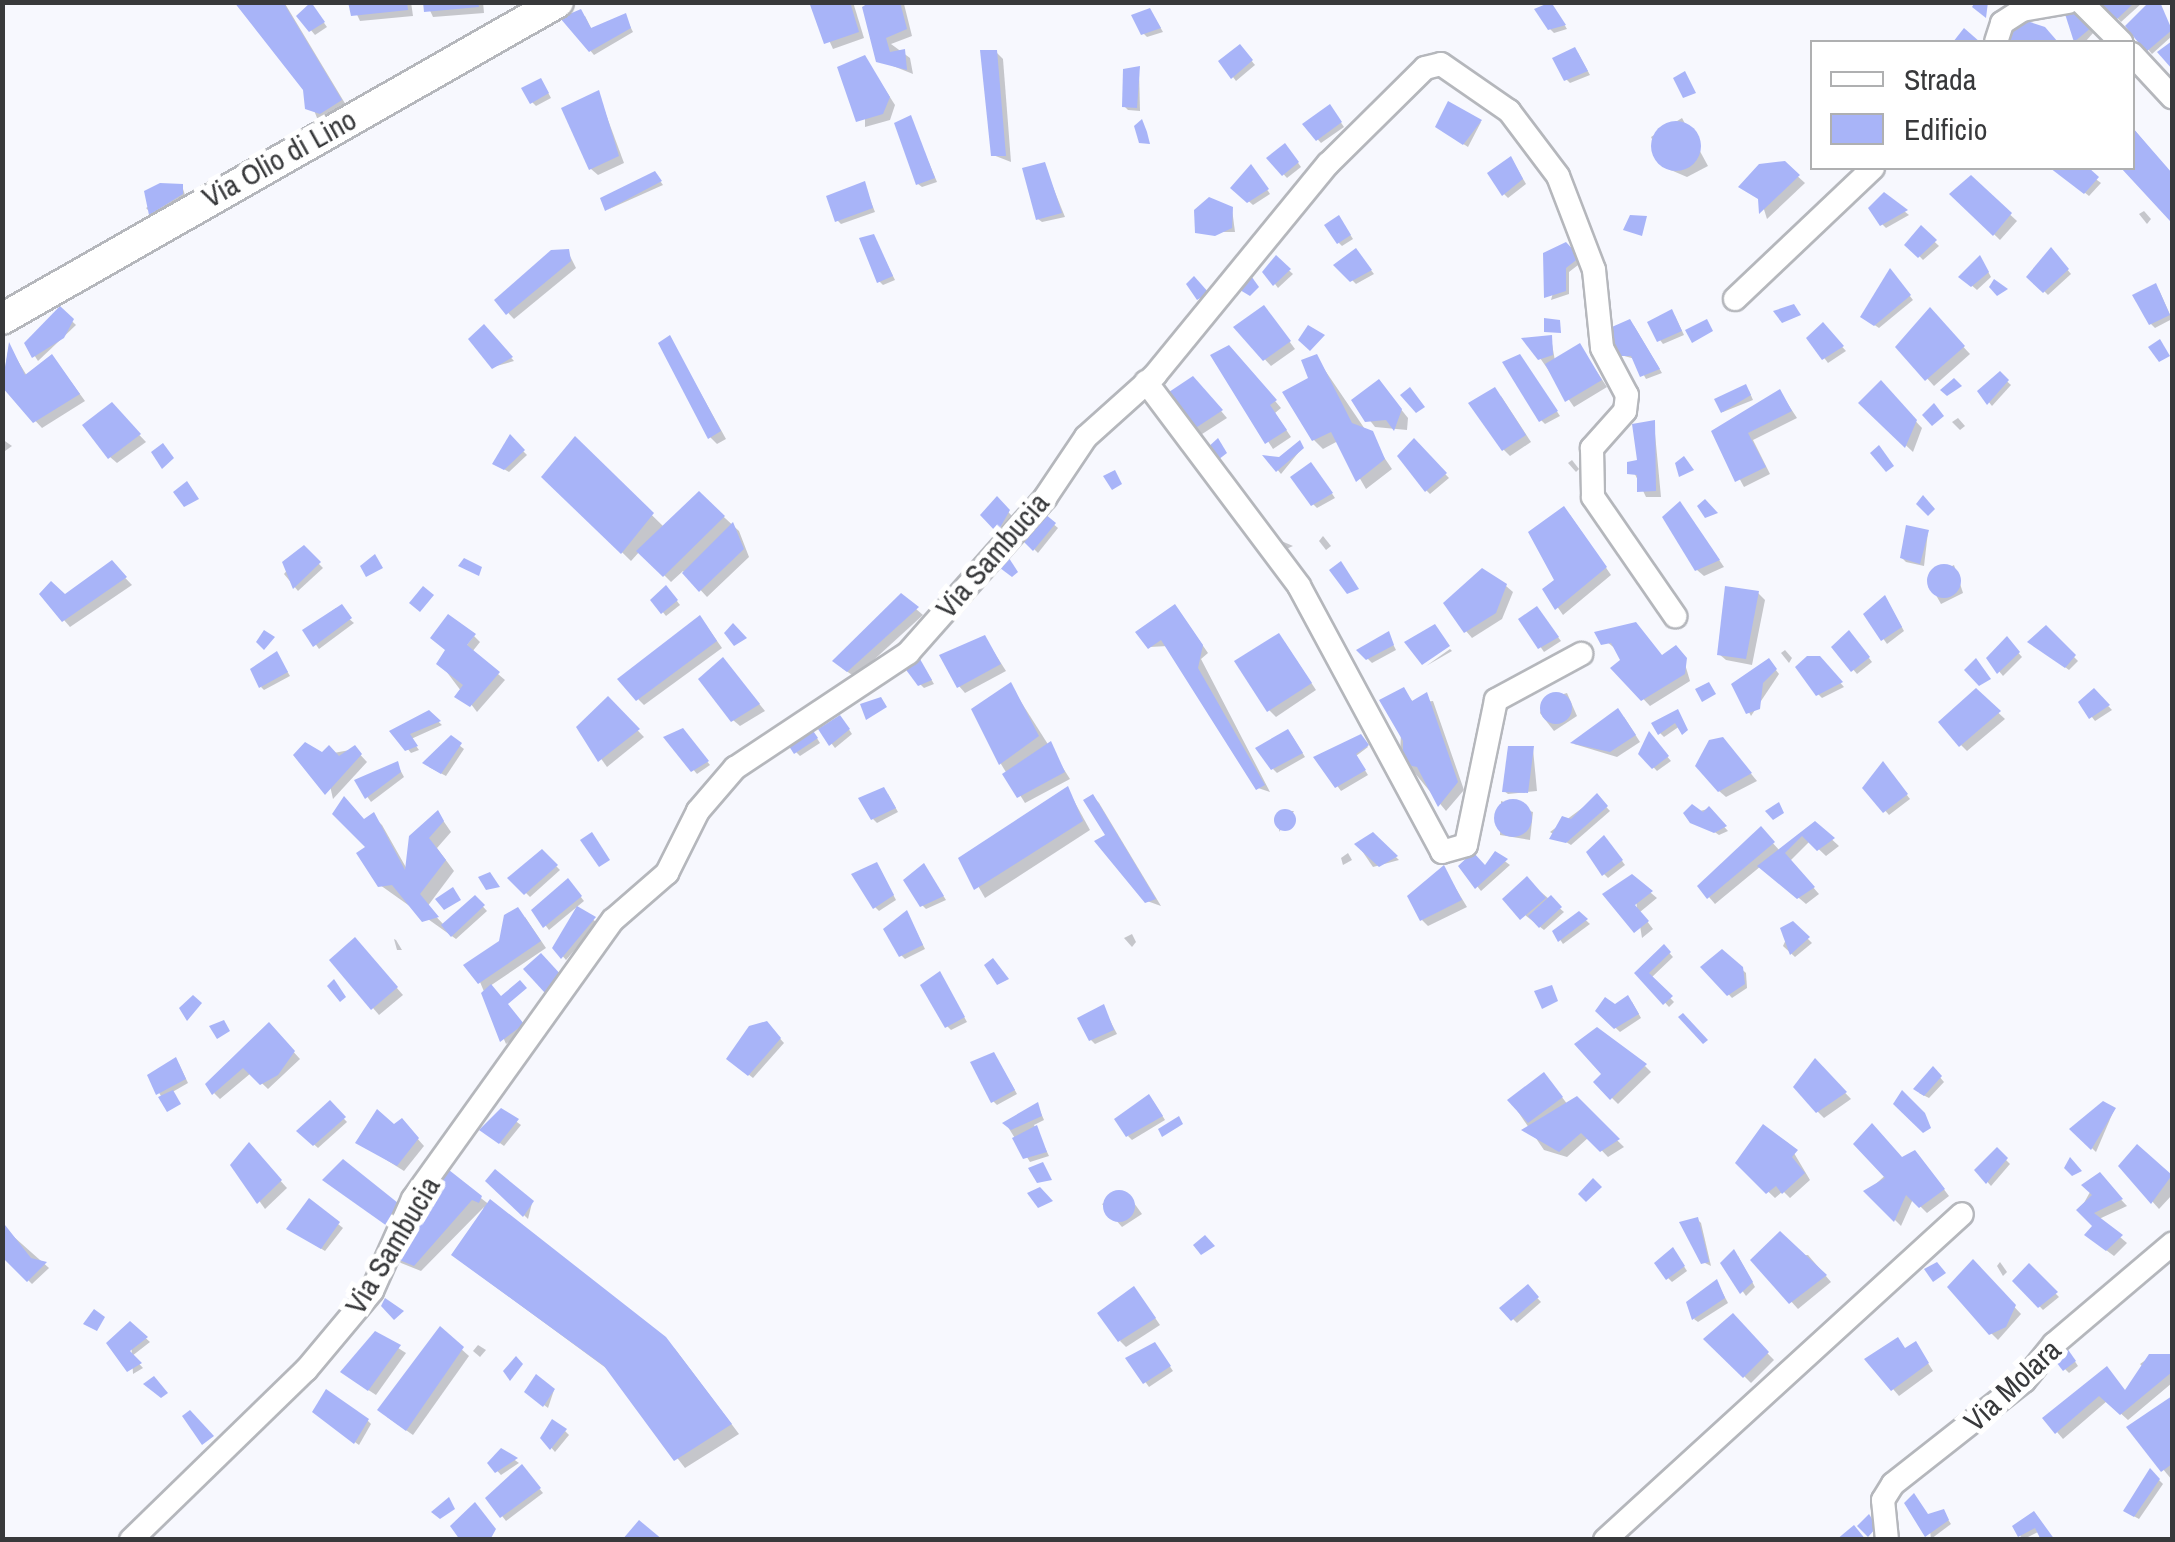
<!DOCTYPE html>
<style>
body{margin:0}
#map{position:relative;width:2175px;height:1542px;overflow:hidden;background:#f7f8fe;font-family:"Archivo Narrow",sans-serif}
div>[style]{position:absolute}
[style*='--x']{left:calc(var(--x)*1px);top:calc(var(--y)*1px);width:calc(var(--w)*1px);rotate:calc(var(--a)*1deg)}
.shadow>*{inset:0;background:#0003}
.building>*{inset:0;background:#a8b4f8}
.round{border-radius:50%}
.roads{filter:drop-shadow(2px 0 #b5b7bc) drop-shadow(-2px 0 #b5b7bc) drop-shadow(0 2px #b5b7bc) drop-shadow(0 -2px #b5b7bc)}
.street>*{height:22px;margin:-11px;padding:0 11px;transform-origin:11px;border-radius:11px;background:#fff}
.secondary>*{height:30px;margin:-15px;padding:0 15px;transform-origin:15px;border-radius:15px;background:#fff}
span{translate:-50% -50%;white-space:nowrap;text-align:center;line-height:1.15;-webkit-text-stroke:10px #fff;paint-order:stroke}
.street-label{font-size:30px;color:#38393b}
.frame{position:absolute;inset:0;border:5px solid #38393b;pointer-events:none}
.legend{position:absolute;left:1810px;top:40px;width:325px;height:130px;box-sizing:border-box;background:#fff;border:2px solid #afb0b1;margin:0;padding:12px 18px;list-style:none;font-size:30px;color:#38393b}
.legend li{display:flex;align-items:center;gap:20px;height:50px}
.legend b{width:50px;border:2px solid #afb0b1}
</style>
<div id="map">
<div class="shadow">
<i style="clip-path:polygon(238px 2px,284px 2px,349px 110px,330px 122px,317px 118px,306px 89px)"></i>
<i style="clip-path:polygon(351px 2px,411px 2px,413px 16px,360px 21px)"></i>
<i style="clip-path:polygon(426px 2px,483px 2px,484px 13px,433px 17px)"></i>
<i style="clip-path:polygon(812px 2px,853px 2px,864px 38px,833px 49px)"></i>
<i style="clip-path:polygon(883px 2px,904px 4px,912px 36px,891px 44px,910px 58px,913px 74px,878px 60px)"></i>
<i style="clip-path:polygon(2102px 2px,2141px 2px,2142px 3px,2121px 22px)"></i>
<i style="clip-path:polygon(2157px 2px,2172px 36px,2152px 54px,2128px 26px)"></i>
<i style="clip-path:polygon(314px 9px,327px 27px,315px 35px,299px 16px)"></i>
<i style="clip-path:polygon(1555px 9px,1567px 29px,1554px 33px,1550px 29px)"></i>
<i style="clip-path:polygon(2078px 13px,2094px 32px,2085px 42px,2077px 42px,2069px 16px)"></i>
<i style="clip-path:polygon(1153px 15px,1163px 32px,1147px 37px,1143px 33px)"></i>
<i style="clip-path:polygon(585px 16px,592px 30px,625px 16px,633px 32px,594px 55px,564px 19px)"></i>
<i style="clip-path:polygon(1240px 47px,1255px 65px,1236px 81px,1233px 77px)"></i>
<i style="clip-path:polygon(996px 52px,1003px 59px,1011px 162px,993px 155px)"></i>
<i style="clip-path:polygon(1578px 53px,1590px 75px,1570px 83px,1566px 79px)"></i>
<i style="clip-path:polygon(865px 58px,895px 105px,890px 120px,865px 127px)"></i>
<i style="clip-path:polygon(1139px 69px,1140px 111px,1128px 110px,1124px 106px)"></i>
<i style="clip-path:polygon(544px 85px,551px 98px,536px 106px,532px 102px)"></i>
<i style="clip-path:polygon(598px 93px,624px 163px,598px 175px,591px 169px)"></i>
<i style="clip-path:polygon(1333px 111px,1344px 127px,1321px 143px,1305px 125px)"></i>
<i style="clip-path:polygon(910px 118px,937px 182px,922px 187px,918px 184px)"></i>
<i style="clip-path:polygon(1682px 118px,1708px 166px,1687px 177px,1666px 168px,1651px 137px)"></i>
<i style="clip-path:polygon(1481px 122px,1468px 147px,1442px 130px)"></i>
<i style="clip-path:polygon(2132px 127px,2172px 175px,2172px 220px,2126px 168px)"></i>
<i style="clip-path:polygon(1289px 150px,1301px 167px,1287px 178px,1270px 159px)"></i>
<i style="clip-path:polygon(1514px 163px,1526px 184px,1508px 198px,1504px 194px)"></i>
<i style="clip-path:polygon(1784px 164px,1805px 183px,1767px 219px,1761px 200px)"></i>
<i style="clip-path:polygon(1044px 165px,1065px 217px,1042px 222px,1038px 219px)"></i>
<i style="clip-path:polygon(2054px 168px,2081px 168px,2101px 183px,2089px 196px)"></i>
<i style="clip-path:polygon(1255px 171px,1270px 194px,1253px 205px,1234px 188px)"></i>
<i style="clip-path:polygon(658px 178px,663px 185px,607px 210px)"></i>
<i style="clip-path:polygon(1970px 178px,2017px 221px,2000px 240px,1952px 194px)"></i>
<i style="clip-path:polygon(864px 184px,875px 212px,841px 224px,837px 220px)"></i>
<i style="clip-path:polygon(182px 186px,186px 198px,155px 217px,146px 208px)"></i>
<i style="clip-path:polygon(1884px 195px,1909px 215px,1886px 228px,1882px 224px)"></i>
<i style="clip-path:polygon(1232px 209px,1235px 232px,1197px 232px)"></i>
<i style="clip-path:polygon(2144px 211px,2151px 219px,2147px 224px,2139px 214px)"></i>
<i style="clip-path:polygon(1342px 222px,1353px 239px,1342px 246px,1339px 243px)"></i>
<i style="clip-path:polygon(1921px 229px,1939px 246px,1923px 260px,1908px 244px)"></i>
<i style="clip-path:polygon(873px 236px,895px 280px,883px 285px,879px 281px)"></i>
<i style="clip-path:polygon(1566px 245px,1582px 262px,1569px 272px,1569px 294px,1551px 300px)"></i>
<i style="clip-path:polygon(2052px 251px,2071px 274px,2048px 295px,2030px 277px)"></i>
<i style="clip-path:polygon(568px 252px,576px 268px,514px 319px,497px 301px)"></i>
<i style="clip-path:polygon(1359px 255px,1374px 274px,1356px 284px,1337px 265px)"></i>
<i style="clip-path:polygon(1276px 259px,1293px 274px,1278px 288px,1266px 272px)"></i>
<i style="clip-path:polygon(1983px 262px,1991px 277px,1977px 290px,1962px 277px)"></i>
<i style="clip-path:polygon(1891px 272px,1913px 300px,1879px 328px,1867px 320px)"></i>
<i style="clip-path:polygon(2159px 290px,2172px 319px,2155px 328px,2151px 324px)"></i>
<i style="clip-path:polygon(60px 310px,76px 325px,38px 361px,27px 344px)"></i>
<i style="clip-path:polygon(1930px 311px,1970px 354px,1934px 386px,1899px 347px)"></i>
<i style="clip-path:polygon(1270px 315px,1295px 349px,1271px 366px,1236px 328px)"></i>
<i style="clip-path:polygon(1675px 316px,1684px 335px,1663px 344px,1660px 340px)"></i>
<i style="clip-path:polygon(1634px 326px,1662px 373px,1646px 379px,1635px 359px,1617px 354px)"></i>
<i style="clip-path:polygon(1823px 326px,1846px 351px,1828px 363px,1809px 338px)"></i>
<i style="clip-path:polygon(484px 327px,514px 361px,493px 367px)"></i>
<i style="clip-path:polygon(670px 338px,726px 439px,717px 444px,710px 437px)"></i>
<i style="clip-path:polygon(1551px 338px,1555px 361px,1580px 347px,1607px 387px,1574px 407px,1540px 358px)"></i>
<i style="clip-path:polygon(9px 346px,27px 376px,58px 364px,85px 401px,42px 428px,2px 385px)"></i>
<i style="clip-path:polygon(1235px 354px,1281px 408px,1275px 413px,1291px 437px,1273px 449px,1213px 356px)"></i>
<i style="clip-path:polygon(1316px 357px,1392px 469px,1366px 489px,1338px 441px,1323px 449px,1314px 440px)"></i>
<i style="clip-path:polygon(1523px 361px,1560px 416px,1545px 424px,1541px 420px)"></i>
<i style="clip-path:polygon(2000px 375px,2011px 385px,1992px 406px,1980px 391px)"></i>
<i style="clip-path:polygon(1379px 382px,1408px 418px,1407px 430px,1375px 427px,1354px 400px)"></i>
<i style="clip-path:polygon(1881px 384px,1922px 428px,1913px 452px,1861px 403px)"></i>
<i style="clip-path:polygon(1199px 385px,1227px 418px,1199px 436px,1193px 429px)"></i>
<i style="clip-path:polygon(1749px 391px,1753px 400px,1723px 412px,1717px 400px)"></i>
<i style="clip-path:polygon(1780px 392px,1797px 418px,1753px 440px,1770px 474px,1744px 487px,1714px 432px)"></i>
<i style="clip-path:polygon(1501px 396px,1531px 442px,1510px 456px,1504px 450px)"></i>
<i style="clip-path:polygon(112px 406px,146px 442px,117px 463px,110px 457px)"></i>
<i style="clip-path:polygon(1958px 418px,1965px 426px,1960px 430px,1952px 422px)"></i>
<i style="clip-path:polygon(1654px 423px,1661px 497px,1646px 497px,1630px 464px,1640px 462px)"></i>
<i style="clip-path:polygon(510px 438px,527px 455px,509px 472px,495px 464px)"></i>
<i style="clip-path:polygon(2px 439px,12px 446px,5px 451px,2px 448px)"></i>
<i style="clip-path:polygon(575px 440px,664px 527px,699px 494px,739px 531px,749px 557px,707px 597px,683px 571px,671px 582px,640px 551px,631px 561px,545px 477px)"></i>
<i style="clip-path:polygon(1414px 442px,1449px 478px,1430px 494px,1426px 490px)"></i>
<i style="clip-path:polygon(1303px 447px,1281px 474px,1268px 458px,1280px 459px)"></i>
<i style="clip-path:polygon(1572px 460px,1579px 469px,1576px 472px,1568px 463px)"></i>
<i style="clip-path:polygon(1315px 469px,1335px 498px,1317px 508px,1313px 504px)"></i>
<i style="clip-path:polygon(997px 500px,1012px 516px,1002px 534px,983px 515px)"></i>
<i style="clip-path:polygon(1686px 511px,1724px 567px,1704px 576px,1697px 570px)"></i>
<i style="clip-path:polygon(1570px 515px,1611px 575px,1563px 615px,1545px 589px,1557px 581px)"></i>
<i style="clip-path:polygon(1045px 517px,1058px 528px,1038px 553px,1024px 539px)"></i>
<i style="clip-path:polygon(1928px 532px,1924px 566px,1906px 562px,1902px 558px)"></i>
<i style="clip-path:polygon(1323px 536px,1331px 546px,1326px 550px,1319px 541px)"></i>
<i style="clip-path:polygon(1279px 540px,1293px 546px,1282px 551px)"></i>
<i style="clip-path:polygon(304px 549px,323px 568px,298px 591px,284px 574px)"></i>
<i style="clip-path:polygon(111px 563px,132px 585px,70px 627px,64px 620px)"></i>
<i style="clip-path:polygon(1954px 565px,1963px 593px,1941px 604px,1927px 579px)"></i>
<i style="clip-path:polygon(1506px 586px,1513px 592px,1502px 619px,1472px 638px,1466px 631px)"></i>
<i style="clip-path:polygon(670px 592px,680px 605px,666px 616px,653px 600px)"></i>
<i style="clip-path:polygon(1758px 593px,1765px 600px,1752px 665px,1726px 660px,1719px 654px)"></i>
<i style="clip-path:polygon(901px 596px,923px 615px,855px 677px,842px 668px)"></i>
<i style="clip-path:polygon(1888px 602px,1904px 631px,1887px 644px,1866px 614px)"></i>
<i style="clip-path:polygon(336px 608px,354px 623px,319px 649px,306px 630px)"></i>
<i style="clip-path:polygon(1540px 613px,1561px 641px,1544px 652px,1522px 620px)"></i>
<i style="clip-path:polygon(1181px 614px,1208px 653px,1201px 659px,1270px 792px,1258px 788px,1168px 646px,1150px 647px)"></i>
<i style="clip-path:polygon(706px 625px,722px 648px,644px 705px,638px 699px)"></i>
<i style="clip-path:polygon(2046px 629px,2078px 661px,2069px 670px,2031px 642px)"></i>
<i style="clip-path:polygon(1388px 634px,1396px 650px,1372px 663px,1360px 651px)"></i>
<i style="clip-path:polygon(1597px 634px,1663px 657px,1682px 654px,1690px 681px,1650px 706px,1614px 668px,1623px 660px,1617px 650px)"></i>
<i style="clip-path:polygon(474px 636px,480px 642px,472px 652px,505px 680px,477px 712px,446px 671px)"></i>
<i style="clip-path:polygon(1853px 637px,1872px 662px,1857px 674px,1835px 648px)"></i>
<i style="clip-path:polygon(985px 638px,1006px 671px,965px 693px,959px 686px)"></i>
<i style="clip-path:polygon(2007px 640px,2022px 657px,2003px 676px,1989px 659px)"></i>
<i style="clip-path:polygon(1285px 643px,1316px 690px,1276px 717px,1269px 710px)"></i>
<i style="clip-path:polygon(1450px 649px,1452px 651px,1426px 666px)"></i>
<i style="clip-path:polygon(1785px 650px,1792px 658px,1789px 663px,1781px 653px)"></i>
<i style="clip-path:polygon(277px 654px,290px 676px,264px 690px,261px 687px)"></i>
<i style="clip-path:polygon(919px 659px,934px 684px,924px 688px,920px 684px)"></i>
<i style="clip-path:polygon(1820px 659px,1844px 687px,1822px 698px,1818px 694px)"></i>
<i style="clip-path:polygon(1772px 665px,1779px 674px,1751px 716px,1735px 685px)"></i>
<i style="clip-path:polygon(729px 667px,765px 711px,740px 726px,733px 720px)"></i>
<i style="clip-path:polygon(1011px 686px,1070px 779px,1025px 803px,1001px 764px)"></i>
<i style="clip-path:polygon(1403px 690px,1414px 703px,1433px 701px,1464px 790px,1446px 811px,1400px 755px)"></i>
<i style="clip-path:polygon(2094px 691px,2112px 710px,2095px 721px,2081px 703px)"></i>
<i style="clip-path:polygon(1976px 692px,2005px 719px,1967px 751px,1961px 745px)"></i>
<i style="clip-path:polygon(1567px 693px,1577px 716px,1554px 731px,1540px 713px,1544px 700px)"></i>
<i style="clip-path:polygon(608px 700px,644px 737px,607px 767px,579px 728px)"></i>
<i style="clip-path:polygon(429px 713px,442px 725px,411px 739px,419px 750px,411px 753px,393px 731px)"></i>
<i style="clip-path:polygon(1677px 713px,1680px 726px,1664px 737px,1660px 733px)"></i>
<i style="clip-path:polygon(1624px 717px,1640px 742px,1617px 757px,1574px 744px)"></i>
<i style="clip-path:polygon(844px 722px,852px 734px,835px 748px,821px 730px)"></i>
<i style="clip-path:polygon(813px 732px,820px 743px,800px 756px,796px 752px)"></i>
<i style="clip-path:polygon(686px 735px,710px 765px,697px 774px,667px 738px)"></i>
<i style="clip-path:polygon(1649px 735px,1671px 761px,1657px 771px,1641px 754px)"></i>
<i style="clip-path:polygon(1292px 736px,1305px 757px,1277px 773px,1273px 769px)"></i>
<i style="clip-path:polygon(1361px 737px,1368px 747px,1356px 756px,1368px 775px,1341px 791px,1317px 758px)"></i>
<i style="clip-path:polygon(451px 739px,464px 749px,446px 776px,429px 767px)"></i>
<i style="clip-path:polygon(1729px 747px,1757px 781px,1726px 797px,1719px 791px)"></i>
<i style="clip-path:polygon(355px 749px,367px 762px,333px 799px,323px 755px)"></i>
<i style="clip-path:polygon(1533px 749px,1537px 791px,1508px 794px,1504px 791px)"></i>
<i style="clip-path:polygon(397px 764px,404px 777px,371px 802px,357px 782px)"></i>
<i style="clip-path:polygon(1886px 768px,1910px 799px,1889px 815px,1866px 788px)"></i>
<i style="clip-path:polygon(1068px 790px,1090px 830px,985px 898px,962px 858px)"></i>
<i style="clip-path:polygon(888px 794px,898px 812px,877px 823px,873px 819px)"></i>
<i style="clip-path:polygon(1093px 797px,1099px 803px,1161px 906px,1147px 901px)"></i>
<i style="clip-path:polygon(1597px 797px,1610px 811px,1571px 845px,1550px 832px)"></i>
<i style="clip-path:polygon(1501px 801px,1533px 812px,1530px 840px,1500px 835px)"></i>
<i style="clip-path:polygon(1708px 809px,1728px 831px,1719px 835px,1688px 814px)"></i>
<i style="clip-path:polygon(1281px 811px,1294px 811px,1279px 832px)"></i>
<i style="clip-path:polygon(438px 813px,451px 832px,437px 848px,454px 871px,427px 907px,444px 925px,475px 898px,487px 911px,456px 939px,380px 885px,364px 822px,373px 816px,382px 825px,408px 871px)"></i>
<i style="clip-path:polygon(1815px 824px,1839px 846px,1826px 856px,1810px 841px,1790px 861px,1819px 894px,1806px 904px,1761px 866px,1715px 904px,1709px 897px,1761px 830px,1780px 851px)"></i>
<i style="clip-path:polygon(1373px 835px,1399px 860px,1373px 867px,1358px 845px)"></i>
<i style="clip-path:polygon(1608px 842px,1625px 865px,1608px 878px,1604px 874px)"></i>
<i style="clip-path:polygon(542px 852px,560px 870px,530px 897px,511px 878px)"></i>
<i style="clip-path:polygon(1348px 853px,1352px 860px,1343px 865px,1341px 858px)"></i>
<i style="clip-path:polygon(1495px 854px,1510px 865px,1481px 891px,1461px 866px,1486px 869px)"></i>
<i style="clip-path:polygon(880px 869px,896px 900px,879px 911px,875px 907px)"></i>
<i style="clip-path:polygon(1444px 869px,1467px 907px,1428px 926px,1422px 920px)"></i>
<i style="clip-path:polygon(927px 870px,946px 900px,926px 909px,922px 905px)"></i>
<i style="clip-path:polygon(1632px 877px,1657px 898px,1640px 912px,1653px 929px,1642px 938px)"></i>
<i style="clip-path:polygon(1527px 880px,1564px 912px,1544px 930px,1506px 900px)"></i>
<i style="clip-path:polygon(568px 881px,584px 901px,549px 930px,534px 910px)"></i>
<i style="clip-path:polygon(578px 910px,598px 923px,566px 960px,555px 947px)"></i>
<i style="clip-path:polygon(907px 913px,925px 949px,905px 959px,901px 955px)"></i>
<i style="clip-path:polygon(1579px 914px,1590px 924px,1563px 944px,1555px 932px)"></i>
<i style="clip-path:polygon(525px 917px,546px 948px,490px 986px,526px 1029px,506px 1044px,480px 982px)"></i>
<i style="clip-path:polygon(1793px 924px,1812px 943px,1795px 957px,1783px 946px)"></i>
<i style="clip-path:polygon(1132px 934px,1136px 942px,1132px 947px,1124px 938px)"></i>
<i style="clip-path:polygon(394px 939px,396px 940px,402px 950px,397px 950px)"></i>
<i style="clip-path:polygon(361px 947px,403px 995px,379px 1015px,373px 1008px)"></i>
<i style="clip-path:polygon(1664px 947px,1673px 957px,1651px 978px,1674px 1002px,1669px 1007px,1638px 973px)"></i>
<i style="clip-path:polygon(1722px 952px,1746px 973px,1747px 988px,1732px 998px,1704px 967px)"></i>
<i style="clip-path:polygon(940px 974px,967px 1022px,951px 1030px,947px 1026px)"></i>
<i style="clip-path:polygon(1632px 1002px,1641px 1018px,1620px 1032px,1598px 1011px)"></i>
<i style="clip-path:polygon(1103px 1007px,1117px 1034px,1095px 1044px,1091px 1040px)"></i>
<i style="clip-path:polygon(767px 1024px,784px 1043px,753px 1078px,733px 1062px)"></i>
<i style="clip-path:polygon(269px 1025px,300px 1059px,268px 1089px,251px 1073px,220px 1099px,214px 1093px)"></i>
<i style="clip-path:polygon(997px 1059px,1017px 1094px,997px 1105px,993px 1101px)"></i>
<i style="clip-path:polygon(1815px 1061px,1851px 1099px,1824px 1118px,1817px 1111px)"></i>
<i style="clip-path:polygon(179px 1064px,188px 1083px,162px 1098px,150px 1076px)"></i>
<i style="clip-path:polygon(1645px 1066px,1651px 1072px,1618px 1104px,1596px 1082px)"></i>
<i style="clip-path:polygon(1933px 1069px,1944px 1082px,1929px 1098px,1919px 1093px)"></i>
<i style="clip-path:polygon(1548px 1079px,1568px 1105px,1576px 1100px,1624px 1147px,1608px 1157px,1589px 1137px,1567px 1157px,1544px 1150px,1510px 1100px)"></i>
<i style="clip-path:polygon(1153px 1101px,1165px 1120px,1132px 1140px,1128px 1136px)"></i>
<i style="clip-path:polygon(330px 1104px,347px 1122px,318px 1148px,299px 1131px)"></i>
<i style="clip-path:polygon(1038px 1106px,1044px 1120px,1034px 1125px,1049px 1156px,1030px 1162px,1006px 1124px)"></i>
<i style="clip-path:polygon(2114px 1110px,2096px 1152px,2072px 1129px)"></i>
<i style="clip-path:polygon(502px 1111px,521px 1125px,504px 1146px,486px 1133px)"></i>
<i style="clip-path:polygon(394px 1127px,408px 1128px,424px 1146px,404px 1171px,358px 1142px)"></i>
<i style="clip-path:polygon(1764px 1127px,1788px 1143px,1810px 1180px,1790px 1198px,1783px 1191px,1775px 1198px,1738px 1163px)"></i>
<i style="clip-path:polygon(249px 1146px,287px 1188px,265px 1209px,234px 1165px)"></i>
<i style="clip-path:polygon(2138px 1148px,2172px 1178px,2172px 1195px,2159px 1209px,2121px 1166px)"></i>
<i style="clip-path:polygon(1997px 1151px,2010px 1164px,1991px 1186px,1977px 1170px)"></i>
<i style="clip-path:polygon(1921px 1159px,1949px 1196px,1927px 1213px,1913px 1199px,1901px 1226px,1867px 1192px,1902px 1160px)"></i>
<i style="clip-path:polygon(450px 1174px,675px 1349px,739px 1434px,685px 1468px,610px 1371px,463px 1263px,484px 1207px,421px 1271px,401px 1263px,395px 1257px)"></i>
<i style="clip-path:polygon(2099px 1176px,2127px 1206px,2099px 1219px,2127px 1243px,2114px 1256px,2094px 1241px,2096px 1226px,2080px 1210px)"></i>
<i style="clip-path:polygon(489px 1181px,532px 1203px,528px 1219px)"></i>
<i style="clip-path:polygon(1126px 1192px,1142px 1214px,1122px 1227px,1102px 1204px)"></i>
<i style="clip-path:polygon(309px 1201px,343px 1228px,325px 1251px,289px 1229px)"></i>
<i style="clip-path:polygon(1697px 1219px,1701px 1223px,1711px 1266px,1703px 1262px)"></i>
<i style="clip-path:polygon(5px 1229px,49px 1268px,32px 1284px,2px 1254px)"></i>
<i style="clip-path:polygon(1676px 1254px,1687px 1271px,1672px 1282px,1668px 1278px)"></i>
<i style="clip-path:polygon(1808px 1255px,1831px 1282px,1798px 1309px,1754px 1260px)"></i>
<i style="clip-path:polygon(1738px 1256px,1755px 1287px,1746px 1296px,1723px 1263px)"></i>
<i style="clip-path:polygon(2000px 1262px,2007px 1272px,2003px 1276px,1997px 1266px)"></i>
<i style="clip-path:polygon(1973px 1263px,2021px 1314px,1998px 1340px,1991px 1333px)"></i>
<i style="clip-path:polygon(2029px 1267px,2059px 1297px,2043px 1310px,2016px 1281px)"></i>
<i style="clip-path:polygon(1717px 1282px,1728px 1303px,1698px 1322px,1694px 1319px)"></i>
<i style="clip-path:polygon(1527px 1287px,1541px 1302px,1517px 1323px,1502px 1308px)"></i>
<i style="clip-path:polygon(1140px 1296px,1160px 1325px,1126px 1347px,1120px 1341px)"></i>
<i style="clip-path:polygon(1732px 1317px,1774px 1360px,1751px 1383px,1707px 1339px)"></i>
<i style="clip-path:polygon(130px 1324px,150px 1342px,132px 1356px,143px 1368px,133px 1374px)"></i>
<i style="clip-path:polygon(440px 1330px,469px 1356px,413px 1435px,387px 1417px)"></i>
<i style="clip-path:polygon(376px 1334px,406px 1353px,376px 1395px,350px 1378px)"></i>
<i style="clip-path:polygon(1916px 1344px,1933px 1371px,1899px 1396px,1893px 1389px)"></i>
<i style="clip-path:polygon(478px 1345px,486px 1350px,480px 1357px,473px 1351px)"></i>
<i style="clip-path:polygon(2066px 1348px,2078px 1366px,2069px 1373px,2065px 1369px)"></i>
<i style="clip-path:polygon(1158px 1349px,1173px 1371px,1149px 1387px,1129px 1359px)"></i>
<i style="clip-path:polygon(2150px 1357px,2172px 1357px,2172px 1383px,2128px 1420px,2107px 1401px,2063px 1439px,2057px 1432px,2107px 1369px,2125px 1392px,2148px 1372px,2140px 1364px)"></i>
<i style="clip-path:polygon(554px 1390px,548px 1408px,531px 1395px)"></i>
<i style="clip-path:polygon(2172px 1399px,2172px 1480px,2129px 1428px)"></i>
<i style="clip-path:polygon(319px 1416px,367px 1420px,371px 1424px,359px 1445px)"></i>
<i style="clip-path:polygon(565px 1431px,569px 1435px,555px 1452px,543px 1438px)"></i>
<i style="clip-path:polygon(502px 1451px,519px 1463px,501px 1475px,490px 1463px)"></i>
<i style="clip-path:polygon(522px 1468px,543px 1493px,506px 1521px,488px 1498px)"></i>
<i style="clip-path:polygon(2151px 1472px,2163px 1484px,2139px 1519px,2130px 1514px)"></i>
<i style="clip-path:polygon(1943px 1512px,1951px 1524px,1931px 1539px,1928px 1516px)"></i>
<i style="clip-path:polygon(2034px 1514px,2040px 1531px,2024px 1539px,2020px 1536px)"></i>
</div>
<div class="building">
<i style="clip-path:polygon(234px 2px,283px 2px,342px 100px,320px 114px,305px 109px,303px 90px)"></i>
<i style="clip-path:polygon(311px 2px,325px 22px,309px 32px,296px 16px)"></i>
<i style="clip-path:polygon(348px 2px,407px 2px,408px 10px,351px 16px)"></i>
<i style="clip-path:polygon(423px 2px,478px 2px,479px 7px,424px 12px)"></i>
<i style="clip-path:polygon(809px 2px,850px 2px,859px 32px,824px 44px)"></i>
<i style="clip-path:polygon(870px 2px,900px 2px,907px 29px,886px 38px,890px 52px,905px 49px,907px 70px,876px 62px,862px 7px)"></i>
<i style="clip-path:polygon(1551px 2px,1566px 25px,1548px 30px,1534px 9px)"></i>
<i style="clip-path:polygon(1988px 2px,1986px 18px,1972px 7px,1975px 2px)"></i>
<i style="clip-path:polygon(2099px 2px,2135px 2px,2116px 20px)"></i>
<i style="clip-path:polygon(2149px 2px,2160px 2px,2172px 30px,2146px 52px,2125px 26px)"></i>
<i style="clip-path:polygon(1150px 8px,1161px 28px,1141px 35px,1131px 15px)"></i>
<i style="clip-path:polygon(581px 9px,591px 28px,626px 13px,631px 28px,589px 52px,560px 18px)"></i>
<i style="clip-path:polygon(2079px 11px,2092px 27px,2074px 42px,2065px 14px)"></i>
<i style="clip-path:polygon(2021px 19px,2045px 27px,2058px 42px,2001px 42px)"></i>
<i style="clip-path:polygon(1964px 28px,1980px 42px,1953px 42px)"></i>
<i style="clip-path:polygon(2172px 41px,2172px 69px,2157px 52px)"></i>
<i style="clip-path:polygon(1240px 44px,1253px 60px,1231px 79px,1218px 61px)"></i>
<i style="clip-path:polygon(1575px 47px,1588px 71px,1564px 81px,1552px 58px)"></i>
<i style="clip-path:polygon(980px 50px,997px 50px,1006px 156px,991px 156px)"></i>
<i style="clip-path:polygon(865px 55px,890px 97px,883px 114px,856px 122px,837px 67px)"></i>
<i style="clip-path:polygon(1140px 66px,1137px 108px,1122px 107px,1123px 69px)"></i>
<i style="clip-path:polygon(1685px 71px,1696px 93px,1683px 98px,1673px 78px)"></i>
<i style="clip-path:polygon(541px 78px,549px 93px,530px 104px,521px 88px)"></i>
<i style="clip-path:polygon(599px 90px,619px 156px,589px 170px,561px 108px)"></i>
<i style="clip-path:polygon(1448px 101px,1482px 120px,1463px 145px,1435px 127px)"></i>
<i style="clip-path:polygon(1330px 104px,1342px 122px,1316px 141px,1302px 124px)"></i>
<i style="clip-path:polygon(911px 115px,935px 178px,916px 185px,894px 123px)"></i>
<i style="clip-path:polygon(1142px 119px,1147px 132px,1150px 144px,1139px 143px,1134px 126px)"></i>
<i class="round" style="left:1651px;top:121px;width:50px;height:50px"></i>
<i style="clip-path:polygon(2132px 127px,2172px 173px,2170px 221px,2121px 168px,2132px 168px)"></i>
<i style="clip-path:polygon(1285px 143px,1299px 162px,1282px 176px,1266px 158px)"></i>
<i style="clip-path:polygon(1511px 156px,1523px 179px,1502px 196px,1487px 173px)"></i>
<i style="clip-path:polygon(1785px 161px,1800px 175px,1759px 214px,1758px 199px,1738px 187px,1759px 164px)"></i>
<i style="clip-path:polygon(1045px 162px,1062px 213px,1036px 220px,1022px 168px)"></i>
<i style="clip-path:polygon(1251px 164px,1269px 189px,1247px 203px,1230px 188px)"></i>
<i style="clip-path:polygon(2050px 168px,2089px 168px,2099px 177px,2084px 194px)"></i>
<i style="clip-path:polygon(655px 171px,662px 181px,605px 211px,600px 198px)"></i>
<i style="clip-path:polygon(1971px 175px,2012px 213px,1993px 236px,1949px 194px)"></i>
<i style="clip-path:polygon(865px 181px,873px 208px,835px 222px,826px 196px)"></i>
<i style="clip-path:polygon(160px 183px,183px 184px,183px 194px,149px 215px,144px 191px)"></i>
<i style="clip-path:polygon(1884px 192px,1908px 210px,1880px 226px,1868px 208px)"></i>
<i style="clip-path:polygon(1209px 197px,1233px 207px,1232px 228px,1215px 236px,1195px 233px,1194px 210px)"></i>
<i style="clip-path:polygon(1339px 215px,1351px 235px,1337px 244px,1324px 225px)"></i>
<i style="clip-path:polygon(1630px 215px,1647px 216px,1642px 236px,1623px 230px)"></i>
<i style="clip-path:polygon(1921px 225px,1937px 240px,1918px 258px,1904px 245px)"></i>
<i style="clip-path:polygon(874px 234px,893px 276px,877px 283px,859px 238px)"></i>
<i style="clip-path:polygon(1566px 242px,1580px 257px,1566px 268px,1566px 291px,1544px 298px,1543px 253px)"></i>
<i style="clip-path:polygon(2051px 247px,2069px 269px,2043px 293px,2026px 277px)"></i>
<i style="clip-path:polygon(1356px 248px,1372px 270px,1350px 282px,1333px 265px)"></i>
<i style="clip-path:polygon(569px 249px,571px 261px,506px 315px,494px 300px,551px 250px)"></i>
<i style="clip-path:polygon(1276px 255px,1291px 269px,1273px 286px,1262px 272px)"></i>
<i style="clip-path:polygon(1980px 255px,1989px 272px,1971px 287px,1958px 277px)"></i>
<i style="clip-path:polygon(1890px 268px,1911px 295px,1874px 326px,1860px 317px)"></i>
<i style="clip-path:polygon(1249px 273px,1259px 287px,1250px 296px,1240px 290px)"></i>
<i style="clip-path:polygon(1194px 276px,1209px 293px,1197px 300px,1186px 284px)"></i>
<i style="clip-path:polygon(1994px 279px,2008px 289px,1997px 296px,1989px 287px)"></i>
<i style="clip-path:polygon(2156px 283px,2170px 315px,2149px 325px,2132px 295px)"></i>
<i style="clip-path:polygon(1794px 304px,1801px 315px,1782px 323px,1773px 311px)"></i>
<i style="clip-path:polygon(1264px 305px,1291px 341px,1263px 361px,1233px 327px)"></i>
<i style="clip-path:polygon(60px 306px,74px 319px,64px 338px,32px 358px,24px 343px)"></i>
<i style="clip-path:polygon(1930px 307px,1965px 346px,1925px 381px,1895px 347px)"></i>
<i style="clip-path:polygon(1672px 309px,1682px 331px,1657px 342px,1647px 322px)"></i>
<i style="clip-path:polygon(1544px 318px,1560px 320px,1561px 333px,1544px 332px)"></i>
<i style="clip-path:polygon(1630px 319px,1660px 369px,1640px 377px,1631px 356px,1615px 356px,1605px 330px)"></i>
<i style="clip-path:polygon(1707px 319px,1713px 331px,1692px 343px,1685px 330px)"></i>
<i style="clip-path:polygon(1823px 322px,1844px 346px,1822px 360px,1806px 338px)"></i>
<i style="clip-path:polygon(484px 324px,513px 357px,492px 369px,468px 339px)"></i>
<i style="clip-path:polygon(1308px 325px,1325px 335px,1310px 351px,1298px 340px)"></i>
<i style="clip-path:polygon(670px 335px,721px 431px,708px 439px,658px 343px)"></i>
<i style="clip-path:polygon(1552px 335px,1553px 355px,1538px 360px,1521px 338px)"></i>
<i style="clip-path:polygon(2160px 339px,2170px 356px,2159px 362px,2148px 347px)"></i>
<i style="clip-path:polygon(9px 342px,25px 375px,52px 354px,80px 394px,33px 423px,2px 387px)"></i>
<i style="clip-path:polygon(1580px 343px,1602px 380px,1565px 402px,1545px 364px)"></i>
<i style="clip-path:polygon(1229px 345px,1277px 400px,1270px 405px,1287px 430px,1265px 444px,1210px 355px)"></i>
<i style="clip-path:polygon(1317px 354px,1352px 423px,1373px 431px,1385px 459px,1356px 482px,1331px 432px,1312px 441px,1282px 392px,1308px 378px,1301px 360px)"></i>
<i style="clip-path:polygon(1520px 354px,1558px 411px,1539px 422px,1502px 362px)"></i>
<i style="clip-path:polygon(2000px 371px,2009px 380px,1987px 405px,1977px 391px)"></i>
<i style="clip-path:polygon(1193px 376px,1223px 410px,1191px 431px,1166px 394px)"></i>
<i style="clip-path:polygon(1954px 378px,1962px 386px,1947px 396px,1940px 390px)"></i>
<i style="clip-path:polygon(1379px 379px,1402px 409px,1394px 431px,1386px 420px,1365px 422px,1351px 400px)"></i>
<i style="clip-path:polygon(1881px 380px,1917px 420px,1905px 448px,1858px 403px)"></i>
<i style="clip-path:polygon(1746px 384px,1751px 395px,1721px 413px,1714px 399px)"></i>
<i style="clip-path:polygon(1410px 387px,1425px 407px,1416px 413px,1400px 395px)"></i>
<i style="clip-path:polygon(1495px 387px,1526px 435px,1502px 451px,1468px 403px)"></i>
<i style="clip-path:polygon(1780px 389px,1792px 411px,1748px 433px,1766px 467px,1735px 482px,1711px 431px)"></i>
<i style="clip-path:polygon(112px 402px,141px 434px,108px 459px,82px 425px)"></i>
<i style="clip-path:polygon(1934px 403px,1944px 416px,1932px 426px,1922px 415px)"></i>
<i style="clip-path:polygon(1655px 420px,1656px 491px,1637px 492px,1637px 475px,1627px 474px,1627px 462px,1637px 460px,1632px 424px)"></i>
<i style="clip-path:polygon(510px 434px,525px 450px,504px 470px,492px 464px)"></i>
<i style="clip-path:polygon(575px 436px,654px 513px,621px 554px,541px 477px)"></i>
<i style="clip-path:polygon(1218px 438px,1227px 453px,1214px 463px,1206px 449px)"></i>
<i style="clip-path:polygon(1414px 438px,1447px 473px,1425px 492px,1397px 456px)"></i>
<i style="clip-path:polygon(1300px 440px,1304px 448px,1276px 472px,1262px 455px,1279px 457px)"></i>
<i style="clip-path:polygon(163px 443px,174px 458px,162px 469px,151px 452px)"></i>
<i style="clip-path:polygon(1879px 445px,1894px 466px,1886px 472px,1870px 453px)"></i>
<i style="clip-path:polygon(1684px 456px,1694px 470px,1679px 477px,1675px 463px)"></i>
<i style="clip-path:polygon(1311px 462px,1333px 493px,1311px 506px,1290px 477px)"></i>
<i style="clip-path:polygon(1115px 470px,1122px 484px,1112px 490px,1103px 476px)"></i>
<i style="clip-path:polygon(187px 481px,199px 499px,184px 507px,173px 492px)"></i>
<i style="clip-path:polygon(699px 491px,725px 516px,663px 577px,636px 551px)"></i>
<i style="clip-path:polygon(1923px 495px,1935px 509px,1928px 516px,1916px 504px)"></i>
<i style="clip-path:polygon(997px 496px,1010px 510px,997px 533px,980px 515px)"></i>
<i style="clip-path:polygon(1705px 499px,1718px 513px,1705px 518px,1697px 506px)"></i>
<i style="clip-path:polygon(1680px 501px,1720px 560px,1695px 571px,1662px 517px)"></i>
<i style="clip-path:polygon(1564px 506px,1607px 567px,1555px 610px,1542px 589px,1554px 580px,1528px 532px)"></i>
<i style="clip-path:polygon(1045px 514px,1056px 523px,1033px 551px,1021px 539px)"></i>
<i style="clip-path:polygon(733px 522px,744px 549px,699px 592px,682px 573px)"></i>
<i style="clip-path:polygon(1906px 525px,1929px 530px,1920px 564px,1900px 558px)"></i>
<i style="clip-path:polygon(304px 545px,321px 562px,293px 589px,282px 562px)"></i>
<i style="clip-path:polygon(375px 554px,383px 568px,366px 577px,360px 566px)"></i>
<i style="clip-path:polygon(1007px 555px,1018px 572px,1012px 577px,996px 565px)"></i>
<i style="clip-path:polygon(464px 558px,482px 567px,479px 576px,458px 566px)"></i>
<i style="clip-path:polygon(112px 560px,127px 577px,62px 622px,39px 594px,51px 581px,65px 594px)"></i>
<i style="clip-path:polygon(1341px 561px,1359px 589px,1347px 594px,1329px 570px)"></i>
<i class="round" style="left:1927px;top:564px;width:34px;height:34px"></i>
<i style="clip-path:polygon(1482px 568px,1507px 584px,1496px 613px,1464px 633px,1443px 603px)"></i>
<i style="clip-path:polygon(666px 585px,678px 600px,661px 614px,650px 600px)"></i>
<i style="clip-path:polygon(423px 586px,434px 595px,420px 612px,409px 603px)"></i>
<i style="clip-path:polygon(1725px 586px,1759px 591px,1746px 659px,1717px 655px)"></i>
<i style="clip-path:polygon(901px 593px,919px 607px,847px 672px,832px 661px)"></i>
<i style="clip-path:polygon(1885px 595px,1902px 627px,1881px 641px,1863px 614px)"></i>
<i style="clip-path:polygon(342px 604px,352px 618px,313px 647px,302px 630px)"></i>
<i style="clip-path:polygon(1175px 604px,1203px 645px,1198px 668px,1265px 785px,1256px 790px,1161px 640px,1148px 649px,1135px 632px)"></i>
<i style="clip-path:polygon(1537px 606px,1559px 637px,1538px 649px,1518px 619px)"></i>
<i style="clip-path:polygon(448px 614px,476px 634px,467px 645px,500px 672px,470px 707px,454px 697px,463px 685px,436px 664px,445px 650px,430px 638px)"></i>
<i style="clip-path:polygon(700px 615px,717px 641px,636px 701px,617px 679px)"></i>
<i style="clip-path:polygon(1636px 622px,1662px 655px,1676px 645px,1687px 658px,1685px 674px,1641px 701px,1610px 668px,1620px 660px,1611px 643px,1601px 645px,1594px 632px)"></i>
<i style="clip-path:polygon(733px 623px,747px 638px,734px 646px,724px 633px)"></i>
<i style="clip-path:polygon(1435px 624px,1450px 646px,1422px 665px,1404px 642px)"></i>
<i style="clip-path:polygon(2046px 625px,2076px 655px,2065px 668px,2027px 642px)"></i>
<i style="clip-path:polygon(264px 630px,275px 637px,264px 650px,256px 642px)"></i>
<i style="clip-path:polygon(1849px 630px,1870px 657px,1851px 672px,1831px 647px)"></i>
<i style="clip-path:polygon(1389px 631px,1394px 645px,1366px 660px,1356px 650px)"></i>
<i style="clip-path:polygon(1279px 633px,1312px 683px,1267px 712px,1234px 661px)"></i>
<i style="clip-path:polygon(985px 635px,1001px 664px,957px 688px,939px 655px)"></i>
<i style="clip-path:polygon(2007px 636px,2020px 652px,1997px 674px,1986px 658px)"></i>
<i style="clip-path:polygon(277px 651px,288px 672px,259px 688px,250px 669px)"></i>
<i style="clip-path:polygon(916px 652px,932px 680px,918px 686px,901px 663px)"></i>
<i style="clip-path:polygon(1807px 656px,1820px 656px,1843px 682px,1816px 696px,1795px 667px)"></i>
<i style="clip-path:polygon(723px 657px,760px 704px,731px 722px,698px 679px)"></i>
<i style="clip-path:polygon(1769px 658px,1777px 669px,1763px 683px,1760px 709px,1746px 714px,1731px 684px)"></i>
<i style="clip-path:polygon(1976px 658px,1991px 679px,1979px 686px,1964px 670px)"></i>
<i style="clip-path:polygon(1011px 682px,1039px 736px,999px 765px,971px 709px)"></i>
<i style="clip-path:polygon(1709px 682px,1716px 694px,1702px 702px,1695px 689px)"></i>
<i style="clip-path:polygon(1404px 687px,1412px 701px,1427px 692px,1458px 782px,1438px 807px,1417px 767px,1403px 764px,1403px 741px,1379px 700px)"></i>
<i style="clip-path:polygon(1976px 688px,2001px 711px,1959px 747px,1938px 722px)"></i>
<i style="clip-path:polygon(2094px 688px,2110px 705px,2089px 719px,2078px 702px)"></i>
<i class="round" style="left:1540px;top:692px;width:32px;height:32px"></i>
<i style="clip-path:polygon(608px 696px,640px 729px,598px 762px,576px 727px)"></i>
<i style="clip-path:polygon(881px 697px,887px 707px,866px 720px,860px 704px)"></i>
<i style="clip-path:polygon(1618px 708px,1636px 735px,1610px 752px,1570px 743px)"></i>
<i style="clip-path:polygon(1678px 709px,1688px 730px,1682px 735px,1675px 723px,1658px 735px,1651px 723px)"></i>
<i style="clip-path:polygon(429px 710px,441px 721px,410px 734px,418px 746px,405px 751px,389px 731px)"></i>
<i style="clip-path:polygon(840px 715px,850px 729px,829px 746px,818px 729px)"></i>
<i style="clip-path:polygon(809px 725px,818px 738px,794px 754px,785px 740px)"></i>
<i style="clip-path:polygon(683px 728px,709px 761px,691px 772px,663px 737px)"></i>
<i style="clip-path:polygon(1288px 729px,1303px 753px,1271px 770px,1255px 748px)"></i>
<i style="clip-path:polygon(1649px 731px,1669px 756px,1652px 769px,1638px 754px)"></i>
<i style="clip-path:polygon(1361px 734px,1369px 745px,1356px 754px,1366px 770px,1335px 788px,1313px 757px)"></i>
<i style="clip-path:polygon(451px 735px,462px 743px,441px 774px,422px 763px)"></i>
<i style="clip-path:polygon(1723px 737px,1752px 773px,1718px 792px,1695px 766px,1709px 740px)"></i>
<i style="clip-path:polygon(1051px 741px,1065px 772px,1017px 798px,1002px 774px)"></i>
<i style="clip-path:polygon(305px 742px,322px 752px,329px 745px,339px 756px,355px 745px,362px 754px,325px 795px,293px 755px)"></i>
<i style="clip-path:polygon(1508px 746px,1534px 746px,1528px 793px,1502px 792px)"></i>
<i style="clip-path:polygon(398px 761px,401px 772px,365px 799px,354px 780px)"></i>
<i style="clip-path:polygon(1883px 761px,1908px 794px,1883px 813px,1862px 788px)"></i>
<i style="clip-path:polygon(1068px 786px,1083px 821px,974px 890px,958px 858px)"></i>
<i style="clip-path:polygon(884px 787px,896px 808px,871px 820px,858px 798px)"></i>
<i style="clip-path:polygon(1597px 793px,1608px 806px,1566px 843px,1549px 839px,1562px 816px,1571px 819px)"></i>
<i style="clip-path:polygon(1093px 794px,1156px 899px,1145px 903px,1094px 841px,1105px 835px,1083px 800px)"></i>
<i style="clip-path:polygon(344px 796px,364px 819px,374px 812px,405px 870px,409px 836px,438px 810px,444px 821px,429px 838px,446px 860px,420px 894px,439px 917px,422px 922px,392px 885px,378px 887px,356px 853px,365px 847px,332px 814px)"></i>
<i class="round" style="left:1494px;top:799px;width:38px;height:38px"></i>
<i style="clip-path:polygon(1779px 802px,1784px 813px,1773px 820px,1765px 811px)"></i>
<i style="clip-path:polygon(1692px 804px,1703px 812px,1709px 806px,1727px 826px,1714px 833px,1690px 823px,1683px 813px)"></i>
<i class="round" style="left:1274px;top:809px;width:22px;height:22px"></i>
<i style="clip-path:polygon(1815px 821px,1835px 838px,1817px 851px,1802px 836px,1785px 853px,1815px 887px,1797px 899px,1757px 866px)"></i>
<i style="clip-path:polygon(1761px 826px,1775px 842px,1707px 899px,1697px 886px)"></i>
<i style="clip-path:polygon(592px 832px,610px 860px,599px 867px,580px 840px)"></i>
<i style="clip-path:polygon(1373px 832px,1398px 856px,1379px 867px,1354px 844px)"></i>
<i style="clip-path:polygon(1604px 835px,1623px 860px,1602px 876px,1586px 852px)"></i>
<i style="clip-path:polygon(542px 849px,558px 865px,524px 895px,507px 878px)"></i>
<i style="clip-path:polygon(1495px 851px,1508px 859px,1475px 889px,1458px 866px,1473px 852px,1485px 865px)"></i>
<i style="clip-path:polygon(877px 862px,894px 895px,873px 909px,851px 874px)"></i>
<i style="clip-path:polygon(924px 863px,944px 896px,920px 907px,903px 880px)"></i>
<i style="clip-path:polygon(1444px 865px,1462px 900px,1420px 921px,1407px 896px)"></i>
<i style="clip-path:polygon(490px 872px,500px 887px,486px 890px,478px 877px)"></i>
<i style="clip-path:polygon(1632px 874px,1653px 891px,1635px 905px,1649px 921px,1634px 933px,1602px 894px)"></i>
<i style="clip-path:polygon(1527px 876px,1546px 898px,1520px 920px,1502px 899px)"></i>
<i style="clip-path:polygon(568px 878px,582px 896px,543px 928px,531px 910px)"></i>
<i style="clip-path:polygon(453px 887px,461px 900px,444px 910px,435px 899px)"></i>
<i style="clip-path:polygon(475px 895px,485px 905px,451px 937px,441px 925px)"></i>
<i style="clip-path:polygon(1551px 895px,1562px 907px,1539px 928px,1528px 916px)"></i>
<i style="clip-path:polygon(577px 906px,596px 917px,561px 959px,552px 948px)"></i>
<i style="clip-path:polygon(518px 907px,541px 941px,478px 984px,463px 965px,499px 941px,504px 915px)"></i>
<i style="clip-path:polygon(907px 910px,923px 945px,899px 957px,883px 929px)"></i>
<i style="clip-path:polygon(1579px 911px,1588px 919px,1558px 942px,1552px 931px)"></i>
<i style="clip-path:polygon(1793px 921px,1810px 937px,1790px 955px,1780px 928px)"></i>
<i style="clip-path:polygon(355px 937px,398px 987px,371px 1010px,329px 960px)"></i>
<i style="clip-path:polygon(1664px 944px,1671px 952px,1649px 973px,1673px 996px,1663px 1005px,1634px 973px)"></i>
<i style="clip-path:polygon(1722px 949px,1743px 967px,1745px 984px,1727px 996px,1700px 967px)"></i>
<i style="clip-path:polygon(541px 953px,563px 977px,545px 993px,523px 969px)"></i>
<i style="clip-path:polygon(993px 958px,1009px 979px,997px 985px,984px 965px)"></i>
<i style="clip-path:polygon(940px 971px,965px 1017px,945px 1028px,920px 985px)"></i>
<i style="clip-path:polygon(334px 979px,346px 997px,340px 1002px,327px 986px)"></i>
<i style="clip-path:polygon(520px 980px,527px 988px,508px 1004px,524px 1024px,500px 1042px,481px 993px,491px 984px,501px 996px)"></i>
<i style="clip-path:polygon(1552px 985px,1558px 1001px,1542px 1009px,1534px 991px)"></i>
<i style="clip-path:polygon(193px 995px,202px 1003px,187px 1021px,179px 1008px)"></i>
<i style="clip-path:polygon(1628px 995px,1639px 1014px,1614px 1029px,1595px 1011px,1605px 997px,1615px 1004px)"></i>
<i style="clip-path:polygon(1104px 1004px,1114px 1030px,1089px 1041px,1077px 1018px)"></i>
<i style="clip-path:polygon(1683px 1013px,1708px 1040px,1703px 1044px,1678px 1017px)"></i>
<i style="clip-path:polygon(224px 1020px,230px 1031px,217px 1039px,209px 1026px)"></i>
<i style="clip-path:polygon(767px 1021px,781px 1038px,748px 1076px,726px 1059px,749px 1026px)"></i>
<i style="clip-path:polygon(269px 1022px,295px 1051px,278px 1075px,260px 1085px,243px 1068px,212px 1095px,205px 1084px)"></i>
<i style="clip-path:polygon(1597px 1027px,1647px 1064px,1610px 1100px,1593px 1082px,1601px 1074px,1574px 1044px)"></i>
<i style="clip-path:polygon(994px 1052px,1015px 1090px,991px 1103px,970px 1062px)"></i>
<i style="clip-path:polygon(176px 1057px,186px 1079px,156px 1095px,147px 1075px)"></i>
<i style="clip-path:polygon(1815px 1058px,1847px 1092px,1816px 1113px,1793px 1087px)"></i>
<i style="clip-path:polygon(1933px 1066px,1942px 1076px,1924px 1096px,1913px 1089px)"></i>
<i style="clip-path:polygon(1544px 1072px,1563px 1097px,1528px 1123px,1507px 1100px)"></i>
<i style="clip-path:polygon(173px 1090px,181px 1104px,167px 1112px,158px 1097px)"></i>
<i style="clip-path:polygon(1902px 1090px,1925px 1113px,1931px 1128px,1923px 1133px,1893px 1104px)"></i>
<i style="clip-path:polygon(1149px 1094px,1163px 1116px,1126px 1137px,1114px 1119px)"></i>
<i style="clip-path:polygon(1577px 1096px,1620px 1139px,1600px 1152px,1581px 1133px,1559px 1152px,1521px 1130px)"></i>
<i style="clip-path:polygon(330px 1100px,346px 1117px,313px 1146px,296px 1131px)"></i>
<i style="clip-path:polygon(2103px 1101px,2116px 1108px,2091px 1150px,2069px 1129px)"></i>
<i style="clip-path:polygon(1038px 1102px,1042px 1116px,1011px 1130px,1002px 1123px)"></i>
<i style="clip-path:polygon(501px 1108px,519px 1119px,499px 1144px,479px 1130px)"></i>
<i style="clip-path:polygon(377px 1109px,394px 1124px,402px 1118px,419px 1138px,397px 1166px,355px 1143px)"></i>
<i style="clip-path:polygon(1179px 1116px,1183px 1124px,1162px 1137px,1158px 1129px)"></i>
<i style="clip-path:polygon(1872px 1123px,1902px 1157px,1915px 1150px,1945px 1189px,1919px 1208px,1906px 1195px,1894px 1222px,1863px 1191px,1885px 1178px,1853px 1144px)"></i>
<i style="clip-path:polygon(1763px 1124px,1798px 1150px,1792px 1157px,1805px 1173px,1782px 1194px,1776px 1186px,1766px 1194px,1735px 1163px)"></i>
<i style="clip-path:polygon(1037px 1125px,1047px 1152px,1023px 1159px,1012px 1138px)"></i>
<i style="clip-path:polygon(249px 1142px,282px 1180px,257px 1204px,230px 1165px)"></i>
<i style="clip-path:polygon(2137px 1144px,2172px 1175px,2151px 1204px,2118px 1166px)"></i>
<i style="clip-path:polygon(1997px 1147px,2008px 1158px,1986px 1184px,1974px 1170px)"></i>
<i style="clip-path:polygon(2070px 1157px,2082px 1171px,2072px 1176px,2064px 1168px)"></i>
<i style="clip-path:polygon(343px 1159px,398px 1203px,387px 1226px,322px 1180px)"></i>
<i style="clip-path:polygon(1043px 1162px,1052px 1180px,1037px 1183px,1028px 1168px)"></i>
<i style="clip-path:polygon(495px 1169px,534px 1201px,523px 1217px,485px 1181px)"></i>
<i style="clip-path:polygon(449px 1170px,482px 1196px,479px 1203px,472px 1200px,414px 1266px,392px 1257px)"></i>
<i style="clip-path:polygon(2100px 1172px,2123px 1199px,2094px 1213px,2123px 1235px,2106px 1251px,2084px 1235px,2092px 1226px,2076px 1210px,2092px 1195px,2081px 1185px)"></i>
<i style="clip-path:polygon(1593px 1178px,1602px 1187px,1586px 1202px,1578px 1194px)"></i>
<i style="clip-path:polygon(1040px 1187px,1053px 1201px,1038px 1208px,1027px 1193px)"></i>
<i class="round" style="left:1103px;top:1190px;width:32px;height:32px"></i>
<i style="clip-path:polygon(309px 1198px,340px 1222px,321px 1249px,286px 1229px)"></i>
<i style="clip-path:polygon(490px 1199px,666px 1337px,732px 1424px,674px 1461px,604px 1366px,451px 1255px)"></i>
<i style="clip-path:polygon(1698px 1217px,1709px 1262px,1701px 1264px,1679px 1222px)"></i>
<i style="clip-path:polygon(5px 1225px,31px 1258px,47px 1262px,27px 1282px,2px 1257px)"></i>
<i style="clip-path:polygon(1780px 1231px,1827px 1275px,1789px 1304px,1750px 1260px)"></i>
<i style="clip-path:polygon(1205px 1235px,1215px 1246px,1201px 1255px,1193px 1245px)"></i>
<i style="clip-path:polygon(1673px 1247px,1685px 1266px,1666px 1280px,1654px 1263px)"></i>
<i style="clip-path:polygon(1734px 1249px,1753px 1282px,1740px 1294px,1720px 1263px)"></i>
<i style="clip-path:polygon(1973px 1259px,2016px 1305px,2006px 1327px,1989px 1335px,1947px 1287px)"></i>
<i style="clip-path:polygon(1937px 1262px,1946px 1273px,1933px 1282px,1924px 1269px)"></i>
<i style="clip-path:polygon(2029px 1263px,2058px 1292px,2038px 1308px,2012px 1281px)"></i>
<i style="clip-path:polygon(1717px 1279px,1725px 1298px,1692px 1320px,1686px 1302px)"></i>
<i style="clip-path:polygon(1528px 1284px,1539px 1297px,1511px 1321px,1499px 1308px)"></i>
<i style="clip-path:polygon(1134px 1286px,1156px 1318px,1118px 1342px,1097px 1313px)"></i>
<i style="clip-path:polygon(385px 1298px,404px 1311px,394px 1320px,381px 1306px)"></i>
<i style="clip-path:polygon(94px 1309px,105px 1317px,97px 1331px,83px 1324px)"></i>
<i style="clip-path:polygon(1733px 1313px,1769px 1352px,1743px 1378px,1703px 1339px)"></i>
<i style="clip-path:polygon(130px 1321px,148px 1337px,130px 1351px,142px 1363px,127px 1372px,106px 1343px)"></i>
<i style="clip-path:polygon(440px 1326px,464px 1347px,406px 1431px,377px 1410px)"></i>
<i style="clip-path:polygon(375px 1331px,401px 1345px,368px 1391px,340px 1372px)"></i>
<i style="clip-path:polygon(1898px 1337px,1905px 1348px,1916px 1341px,1929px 1363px,1891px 1391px,1864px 1359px)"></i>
<i style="clip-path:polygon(2062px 1341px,2076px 1361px,2063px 1371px,2050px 1354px)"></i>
<i style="clip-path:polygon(1155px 1342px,1171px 1366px,1143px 1384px,1125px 1358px)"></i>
<i style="clip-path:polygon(2149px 1354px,2172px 1354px,2172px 1372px,2120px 1415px,2099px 1396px,2055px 1434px,2042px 1418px,2107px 1366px,2125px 1390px)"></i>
<i style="clip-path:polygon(516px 1356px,523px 1364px,510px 1381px,503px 1371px)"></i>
<i style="clip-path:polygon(536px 1374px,555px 1389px,543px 1407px,524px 1392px)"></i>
<i style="clip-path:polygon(154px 1376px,168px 1393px,161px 1398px,143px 1384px)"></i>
<i style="clip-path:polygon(326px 1389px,369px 1419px,354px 1444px,312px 1412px)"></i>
<i style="clip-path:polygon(2172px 1396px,2172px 1464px,2161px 1472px,2126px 1427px)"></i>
<i style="clip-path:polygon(190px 1410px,214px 1436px,202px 1445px,182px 1416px)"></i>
<i style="clip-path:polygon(552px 1419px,567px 1429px,550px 1450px,540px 1438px)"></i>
<i style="clip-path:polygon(501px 1448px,518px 1458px,495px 1473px,487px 1463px)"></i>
<i style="clip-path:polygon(522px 1464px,541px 1488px,500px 1518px,485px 1498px)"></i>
<i style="clip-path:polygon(2150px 1468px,2160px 1479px,2134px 1517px,2123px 1511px)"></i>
<i style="clip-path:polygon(1914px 1493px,1928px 1514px,1944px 1509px,1949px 1520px,1925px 1537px,1904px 1503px)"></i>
<i style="clip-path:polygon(449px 1497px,455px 1509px,440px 1519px,431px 1512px)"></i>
<i style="clip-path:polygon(475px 1502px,496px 1529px,490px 1540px,460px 1540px,450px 1526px)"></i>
<i style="clip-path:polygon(2034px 1511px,2055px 1540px,2041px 1540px,2035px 1528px,2018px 1537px,2012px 1526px)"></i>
<i style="clip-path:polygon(1869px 1514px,1877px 1527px,1868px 1537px,1857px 1526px)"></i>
<i style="clip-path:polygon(639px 1520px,663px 1540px,622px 1540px)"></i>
<i style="clip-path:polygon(1854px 1525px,1866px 1540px,1836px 1540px)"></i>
</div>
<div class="roads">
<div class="street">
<i style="--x:2081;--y:2;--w:57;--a:45"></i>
<i style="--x:1996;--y:42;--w:20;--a:-72"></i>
<i style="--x:2002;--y:23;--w:24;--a:-33"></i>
<i style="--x:2022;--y:10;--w:47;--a:-9.9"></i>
<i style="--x:2132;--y:54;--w:59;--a:47.1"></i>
<i style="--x:1735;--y:299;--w:190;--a:-43.5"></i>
<i style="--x:1146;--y:382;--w:255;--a:53.1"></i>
<i style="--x:1299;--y:586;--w:302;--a:61.7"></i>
<i style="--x:1442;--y:852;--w:25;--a:-16"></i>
<i style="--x:1466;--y:845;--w:148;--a:-78.3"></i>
<i style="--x:1496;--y:700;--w:97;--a:-28.4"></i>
<i style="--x:131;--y:1540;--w:244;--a:-44.2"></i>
<i style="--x:306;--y:1370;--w:103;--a:-50.1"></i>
<i style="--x:372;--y:1291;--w:101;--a:-66"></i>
<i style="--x:413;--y:1199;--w:343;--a:-54.4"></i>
<i style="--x:613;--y:920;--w:72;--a:-41"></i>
<i style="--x:667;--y:873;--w:69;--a:-63.4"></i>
<i style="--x:698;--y:811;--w:57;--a:-49.3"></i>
<i style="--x:735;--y:768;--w:208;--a:-33.6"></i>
<i style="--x:908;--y:653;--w:207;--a:-48.5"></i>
<i style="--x:1045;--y:498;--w:73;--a:-56.1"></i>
<i style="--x:1086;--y:437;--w:93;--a:-41.9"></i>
<i style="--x:1155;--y:375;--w:273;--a:-50.7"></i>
<i style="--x:1328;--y:164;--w:136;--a:-44.7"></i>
<i style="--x:1425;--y:68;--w:16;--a:-14"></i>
<i style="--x:1441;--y:64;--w:83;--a:34.7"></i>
<i style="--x:1509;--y:111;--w:81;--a:53"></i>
<i style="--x:1558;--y:176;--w:101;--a:69"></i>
<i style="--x:1594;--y:270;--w:78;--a:84.1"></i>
<i style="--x:1602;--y:348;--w:53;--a:62"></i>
<i style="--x:1627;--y:395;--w:16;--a:97"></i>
<i style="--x:1625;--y:411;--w:50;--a:131.7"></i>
<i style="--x:1592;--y:448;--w:49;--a:88.8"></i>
<i style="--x:1593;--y:497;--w:145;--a:55.4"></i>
<i style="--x:1605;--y:1540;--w:483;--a:-42.4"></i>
<i style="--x:1887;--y:1540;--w:40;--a:-95.7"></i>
<i style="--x:1883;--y:1500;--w:19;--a:-58"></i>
<i style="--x:1893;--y:1484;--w:167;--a:-38.2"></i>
<i style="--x:2024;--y:1381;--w:48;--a:-51"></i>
<i style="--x:2054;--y:1344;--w:155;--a:-40.3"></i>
</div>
<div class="secondary">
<i style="--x:2;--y:319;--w:640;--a:-29.69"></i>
</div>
</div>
<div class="street-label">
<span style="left:279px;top:158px;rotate:-29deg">Via Olio di Lino</span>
<span style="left:992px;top:555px;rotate:-49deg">Via Sambucia</span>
<span style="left:392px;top:1245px;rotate:-59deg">Via Sambucia</span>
<span style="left:2012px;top:1385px;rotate:-43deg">Via Molara</span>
</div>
<div class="frame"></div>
<ul class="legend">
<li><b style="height:12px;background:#fff"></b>Strada</li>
<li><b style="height:28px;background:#a8b4f8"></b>Edificio</li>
</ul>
</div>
